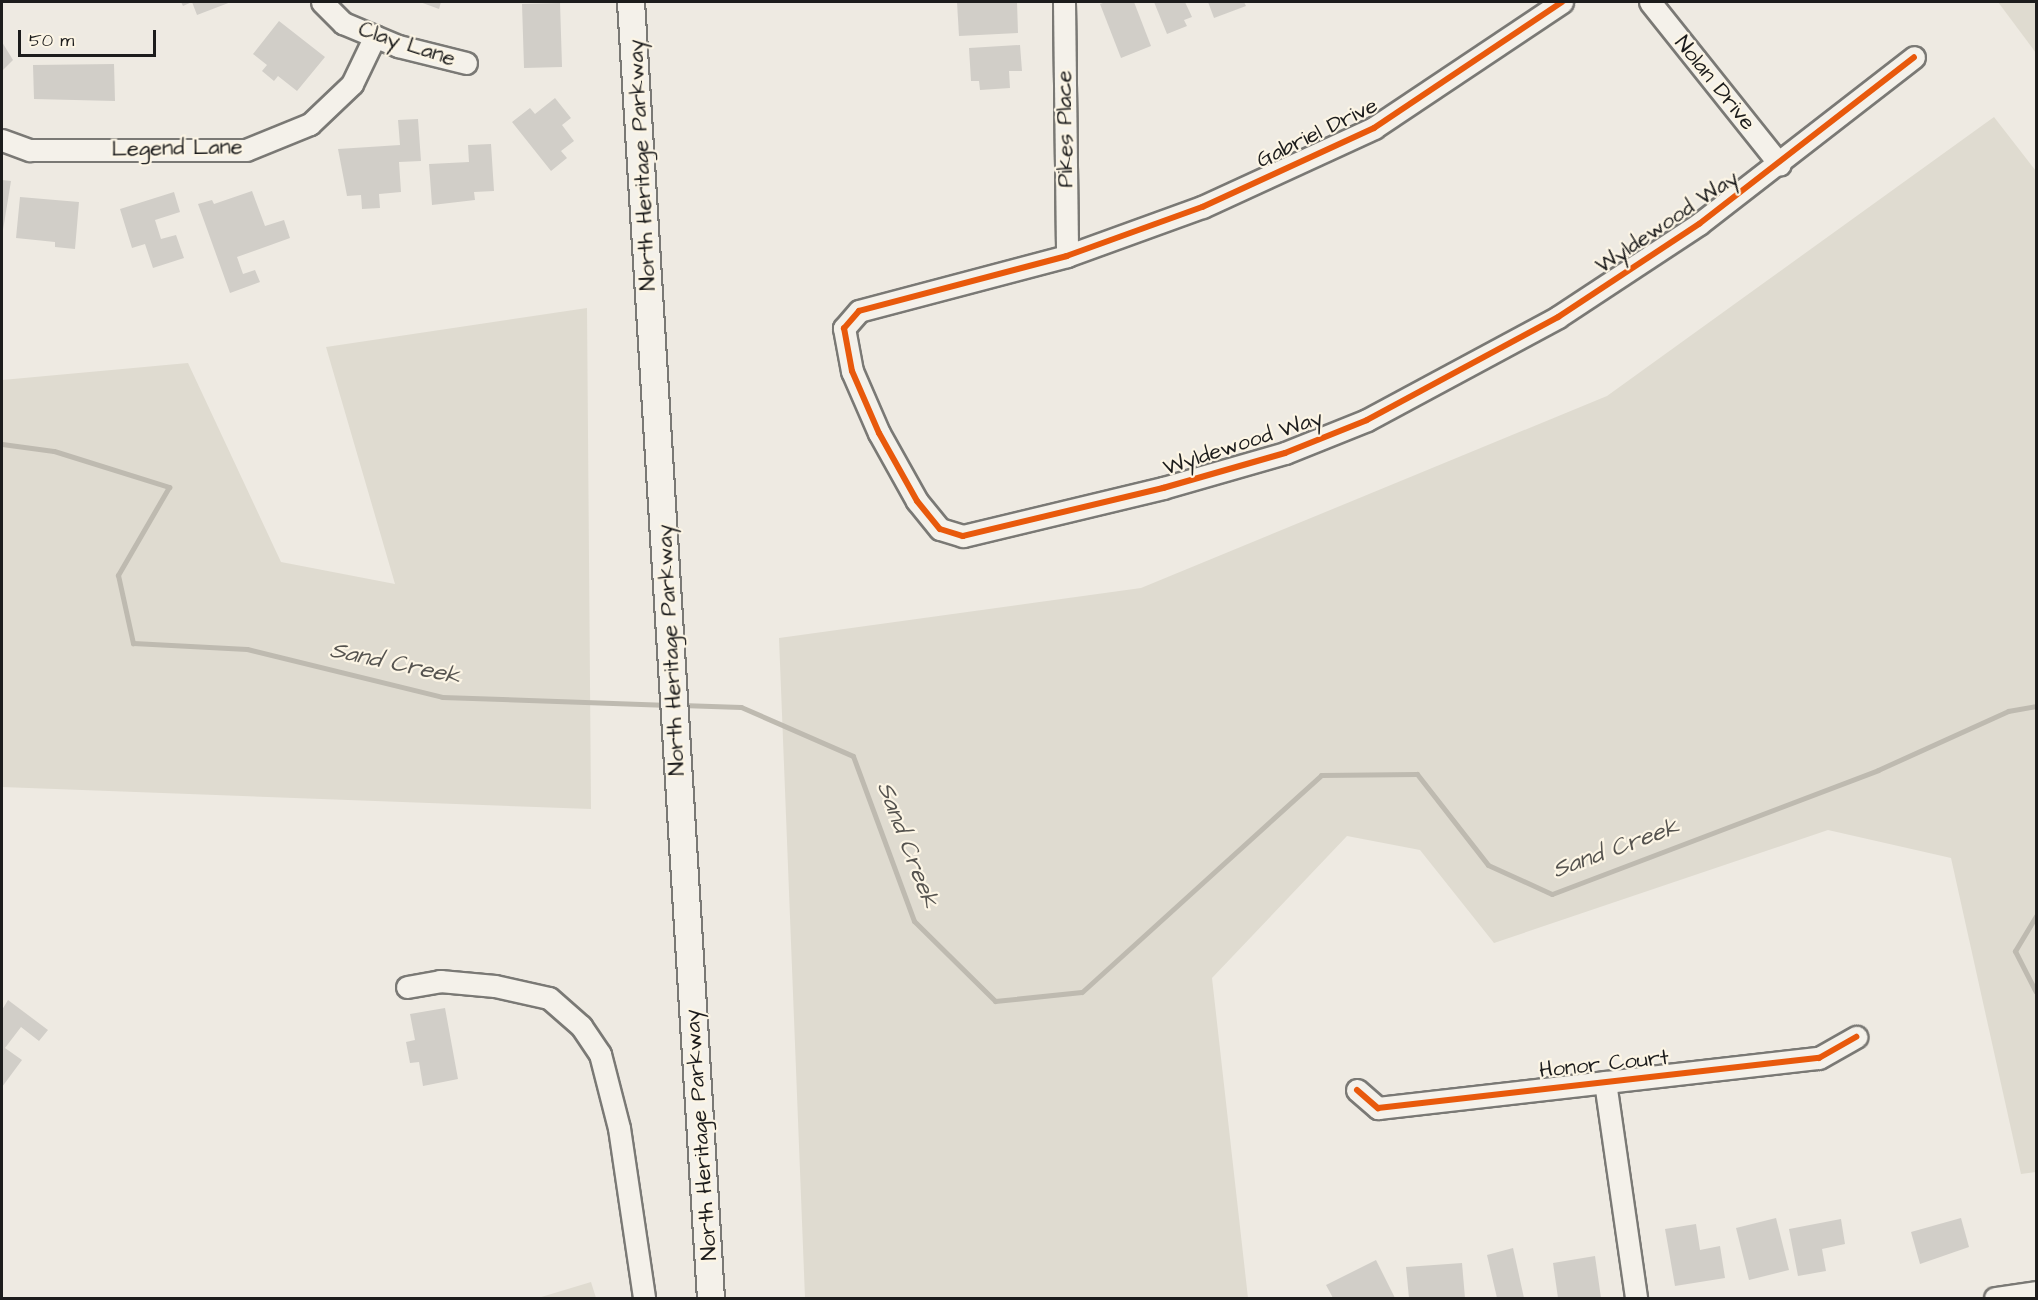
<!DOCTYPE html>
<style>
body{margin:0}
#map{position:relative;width:2038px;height:1300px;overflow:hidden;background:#eeeae2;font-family:"Architects Daughter",sans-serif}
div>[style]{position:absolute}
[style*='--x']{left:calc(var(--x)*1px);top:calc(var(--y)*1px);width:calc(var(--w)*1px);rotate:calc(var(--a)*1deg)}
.green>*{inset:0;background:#dfdbd0}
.stream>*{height:5px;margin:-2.5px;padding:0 2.5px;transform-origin:2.5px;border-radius:2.5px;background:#bebab0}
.building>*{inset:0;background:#d1cec8}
.roads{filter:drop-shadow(2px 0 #7a7975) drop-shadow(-2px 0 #7a7975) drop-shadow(0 2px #7a7975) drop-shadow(0 -2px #7a7975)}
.minor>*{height:21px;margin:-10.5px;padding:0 10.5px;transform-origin:10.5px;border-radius:10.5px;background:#f4f1ea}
.major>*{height:26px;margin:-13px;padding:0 13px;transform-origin:13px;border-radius:13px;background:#f4f1ea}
.cycleway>*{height:6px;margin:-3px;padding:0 3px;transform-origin:3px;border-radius:3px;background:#e8590c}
span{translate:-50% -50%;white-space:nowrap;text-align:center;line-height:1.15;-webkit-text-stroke:4.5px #fcf5e5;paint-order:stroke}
.street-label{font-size:22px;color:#1c1c1c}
.water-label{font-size:24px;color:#55534f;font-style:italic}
.frame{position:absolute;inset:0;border:3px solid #1c1c1c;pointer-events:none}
.scale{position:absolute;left:18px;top:30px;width:138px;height:27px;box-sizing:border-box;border:3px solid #1c1c1c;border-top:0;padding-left:8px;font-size:18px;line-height:21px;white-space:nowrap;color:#1c1c1c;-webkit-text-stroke:4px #fcf5e5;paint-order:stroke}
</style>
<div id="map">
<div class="green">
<i style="clip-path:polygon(1998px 2px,2036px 2px,2036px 53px)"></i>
<i style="clip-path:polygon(1994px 117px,2036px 171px,2036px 1172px,2021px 1174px,1951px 858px,1828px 830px,1494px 943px,1420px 850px,1347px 836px,1212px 978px,1248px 1298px,805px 1298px,779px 638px,1141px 588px,1607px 396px)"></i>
<i style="clip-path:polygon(587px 308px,591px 809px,2px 787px,2px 380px,188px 363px,281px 562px,395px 584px,326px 347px)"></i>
<i style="clip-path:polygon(591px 1282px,596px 1298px,538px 1298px)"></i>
</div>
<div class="stream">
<i style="--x:2;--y:444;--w:52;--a:7.7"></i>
<i style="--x:54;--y:451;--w:121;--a:17.4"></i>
<i style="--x:169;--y:487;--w:102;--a:120.1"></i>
<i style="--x:118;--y:575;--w:70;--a:77.6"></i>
<i style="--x:133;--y:643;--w:114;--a:3"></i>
<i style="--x:247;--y:649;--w:201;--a:13.8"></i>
<i style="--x:442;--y:697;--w:227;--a:2"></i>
<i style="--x:681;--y:705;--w:60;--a:1.9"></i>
<i style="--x:741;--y:707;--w:122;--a:23.6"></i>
<i style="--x:853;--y:756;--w:176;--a:69.7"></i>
<i style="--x:914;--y:921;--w:114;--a:44.6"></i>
<i style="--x:995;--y:1001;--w:87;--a:-5.9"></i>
<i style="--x:1082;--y:992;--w:323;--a:-42.2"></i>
<i style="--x:1321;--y:775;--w:96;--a:-0.6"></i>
<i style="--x:1417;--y:774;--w:115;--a:52"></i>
<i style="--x:1488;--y:865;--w:70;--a:24.4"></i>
<i style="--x:1552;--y:894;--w:349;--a:-20.8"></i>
<i style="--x:1878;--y:770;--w:143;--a:-24.4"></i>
<i style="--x:2008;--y:711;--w:28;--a:-10"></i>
<i style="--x:2036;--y:916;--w:41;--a:121"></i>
<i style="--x:2015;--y:951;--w:46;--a:62.9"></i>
</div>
<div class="building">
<i style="clip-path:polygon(181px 2px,231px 2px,197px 15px,192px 2px,183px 6px)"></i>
<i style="clip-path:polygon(420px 2px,441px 2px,439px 9px)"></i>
<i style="clip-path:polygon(957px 2px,1017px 2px,1018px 33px,959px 36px)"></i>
<i style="clip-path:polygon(1106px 2px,1134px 2px,1151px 46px,1121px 58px,1100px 4px)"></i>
<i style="clip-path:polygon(1154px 2px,1185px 2px,1192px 17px,1184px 20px,1187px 26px,1167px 34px)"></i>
<i style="clip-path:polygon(1208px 2px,1244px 2px,1246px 6px,1214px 18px)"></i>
<i style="clip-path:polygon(560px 3px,562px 67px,524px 68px,522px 4px)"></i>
<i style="clip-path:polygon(279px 21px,325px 57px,297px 91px,278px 76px,274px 81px,262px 71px,267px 65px,253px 54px)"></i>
<i style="clip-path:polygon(2px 42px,13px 60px,2px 71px)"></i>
<i style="clip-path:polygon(1020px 45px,1022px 71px,1009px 71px,1010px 88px,980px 90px,979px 81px,971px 81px,969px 48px)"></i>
<i style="clip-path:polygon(114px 64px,115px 101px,34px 99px,33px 65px)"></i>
<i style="clip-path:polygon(555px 98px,571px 118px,562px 125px,574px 141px,561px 151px,567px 158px,551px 171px,512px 122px,530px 108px,535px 114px)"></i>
<i style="clip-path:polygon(418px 119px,421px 161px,399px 162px,401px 192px,379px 194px,380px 208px,362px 209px,361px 195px,347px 196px,338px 149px,400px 145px,398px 120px)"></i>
<i style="clip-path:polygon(491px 144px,494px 191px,474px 192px,475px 200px,432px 205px,429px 164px,469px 162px,468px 145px)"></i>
<i style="clip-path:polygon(2px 180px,11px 181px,3px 230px,2px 230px)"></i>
<i style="clip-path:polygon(252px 191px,265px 226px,284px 220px,290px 238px,237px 257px,243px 274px,255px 270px,260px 282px,230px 293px,198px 204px,212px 200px,214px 204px)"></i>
<i style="clip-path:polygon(174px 192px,180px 212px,155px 220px,161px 239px,176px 235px,184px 258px,153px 268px,145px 244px,132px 248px,120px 209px)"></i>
<i style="clip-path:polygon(20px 197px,79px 202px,75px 249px,55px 247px,55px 242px,16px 238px)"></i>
<i style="clip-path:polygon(8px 1000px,48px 1030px,39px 1041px,21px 1027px,5px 1048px,22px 1060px,2px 1087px,2px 1010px)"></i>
<i style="clip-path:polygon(445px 1008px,458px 1079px,423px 1086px,419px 1062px,410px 1063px,406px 1042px,415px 1040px,410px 1014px)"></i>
<i style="clip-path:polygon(1776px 1218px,1789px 1270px,1749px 1280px,1736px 1228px)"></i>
<i style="clip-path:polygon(1961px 1218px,1969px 1247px,1920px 1264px,1911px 1232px)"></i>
<i style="clip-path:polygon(1841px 1219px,1845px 1244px,1822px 1249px,1826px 1271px,1798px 1276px,1789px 1229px)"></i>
<i style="clip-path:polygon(1696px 1224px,1700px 1250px,1720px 1246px,1725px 1278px,1675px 1286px,1665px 1229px)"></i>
<i style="clip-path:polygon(1513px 1248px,1524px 1298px,1497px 1298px,1487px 1255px)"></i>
<i style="clip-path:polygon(1595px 1256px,1601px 1298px,1558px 1298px,1553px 1263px)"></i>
<i style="clip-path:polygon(1376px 1260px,1395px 1298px,1333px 1298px,1326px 1285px)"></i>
<i style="clip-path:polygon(1462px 1263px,1465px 1298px,1409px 1298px,1406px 1267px)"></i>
</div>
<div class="roads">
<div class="minor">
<i style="--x:322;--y:2;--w:30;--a:45"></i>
<i style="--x:343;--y:23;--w:60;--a:22.7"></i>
<i style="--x:398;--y:46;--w:70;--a:14"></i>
<i style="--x:1064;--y:2;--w:254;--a:89.3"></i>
<i style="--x:1562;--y:2;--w:226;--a:146.2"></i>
<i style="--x:1374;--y:128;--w:189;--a:155.3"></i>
<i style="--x:1202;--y:207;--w:144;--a:160.1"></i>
<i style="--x:1067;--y:256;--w:215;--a:165.2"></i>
<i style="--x:859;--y:311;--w:23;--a:131"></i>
<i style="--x:844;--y:328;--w:44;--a:79.5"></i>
<i style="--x:852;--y:371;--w:68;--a:66.5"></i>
<i style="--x:879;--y:433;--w:78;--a:60.8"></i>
<i style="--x:917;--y:501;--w:36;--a:51"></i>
<i style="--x:940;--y:529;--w:24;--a:17"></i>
<i style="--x:963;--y:536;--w:206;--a:-13.5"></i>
<i style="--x:1163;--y:488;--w:127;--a:-16"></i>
<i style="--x:1285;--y:453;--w:88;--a:-21.9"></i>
<i style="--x:1367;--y:420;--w:217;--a:-28.3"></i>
<i style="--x:1558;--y:317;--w:169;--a:-33.4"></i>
<i style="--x:1699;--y:224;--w:272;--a:-37.8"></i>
<i style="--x:1650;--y:2;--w:208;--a:51.4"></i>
<i style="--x:2;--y:140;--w:30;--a:20"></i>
<i style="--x:30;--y:150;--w:216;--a:0"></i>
<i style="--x:246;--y:150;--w:69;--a:-22.1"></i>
<i style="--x:310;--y:124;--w:58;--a:-43.6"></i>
<i style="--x:352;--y:84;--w:53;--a:-64.4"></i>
<i style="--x:407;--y:987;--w:34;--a:-10"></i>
<i style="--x:440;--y:981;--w:55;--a:5.2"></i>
<i style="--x:495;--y:986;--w:55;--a:12.5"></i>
<i style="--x:549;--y:998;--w:43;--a:41.2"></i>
<i style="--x:581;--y:1026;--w:34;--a:56"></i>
<i style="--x:600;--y:1054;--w:76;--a:75.6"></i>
<i style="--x:619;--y:1128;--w:172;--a:81.6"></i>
<i style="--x:1605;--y:1082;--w:218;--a:81.8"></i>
<i style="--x:1357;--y:1090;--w:28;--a:41"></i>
<i style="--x:1378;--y:1108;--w:444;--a:-6.5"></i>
<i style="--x:1819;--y:1058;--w:43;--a:-29.6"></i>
<i style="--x:1995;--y:1298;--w:41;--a:-8.3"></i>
</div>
<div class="major">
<i style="--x:631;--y:2;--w:1298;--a:86.47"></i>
</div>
</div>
<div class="cycleway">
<i style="--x:1562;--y:2;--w:226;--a:146.2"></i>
<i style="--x:1374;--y:128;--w:189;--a:155.3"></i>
<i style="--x:1202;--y:207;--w:144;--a:160.1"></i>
<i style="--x:1067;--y:256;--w:215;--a:165.2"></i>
<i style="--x:859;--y:311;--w:23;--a:131"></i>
<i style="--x:844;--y:328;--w:44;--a:79.5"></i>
<i style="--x:852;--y:371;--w:68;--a:66.5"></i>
<i style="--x:879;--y:433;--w:78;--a:60.8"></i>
<i style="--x:917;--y:501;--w:36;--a:51"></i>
<i style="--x:940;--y:529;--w:24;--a:17"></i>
<i style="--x:963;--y:536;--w:206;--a:-13.5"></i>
<i style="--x:1163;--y:488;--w:127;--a:-16"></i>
<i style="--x:1285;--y:453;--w:88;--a:-21.9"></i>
<i style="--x:1367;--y:420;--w:217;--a:-28.3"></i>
<i style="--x:1558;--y:317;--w:169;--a:-33.4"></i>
<i style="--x:1699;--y:224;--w:272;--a:-37.8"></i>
<i style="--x:1357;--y:1090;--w:28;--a:41"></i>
<i style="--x:1378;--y:1108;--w:444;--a:-6.5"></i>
<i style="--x:1819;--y:1058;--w:43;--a:-29.6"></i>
</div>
<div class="street-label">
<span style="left:407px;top:44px;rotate:18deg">Clay Lane</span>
<span style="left:1715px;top:83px;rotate:51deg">Nolan Drive</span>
<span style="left:1065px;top:129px;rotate:-91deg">Pikes Place</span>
<span style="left:1317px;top:133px;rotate:-26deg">Gabriel Drive</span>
<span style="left:177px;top:148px;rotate:-1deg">Legend Lane</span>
<span style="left:642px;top:165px;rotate:-93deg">North Heritage Parkway</span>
<span style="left:1667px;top:222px;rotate:-34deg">Wyldewood Way</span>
<span style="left:1243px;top:443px;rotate:-18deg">Wyldewood Way</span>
<span style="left:671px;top:650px;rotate:-93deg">North Heritage Parkway</span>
<span style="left:1604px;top:1064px;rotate:-6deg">Honor Court</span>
<span style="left:701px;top:1135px;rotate:-94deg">North Heritage Parkway</span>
</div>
<div class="water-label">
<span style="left:395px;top:664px;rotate:12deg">Sand Creek</span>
<span style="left:907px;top:845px;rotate:69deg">Sand Creek</span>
<span style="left:1616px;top:849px;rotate:-20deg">Sand Creek</span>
</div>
<div class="frame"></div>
<div class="scale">50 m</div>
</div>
